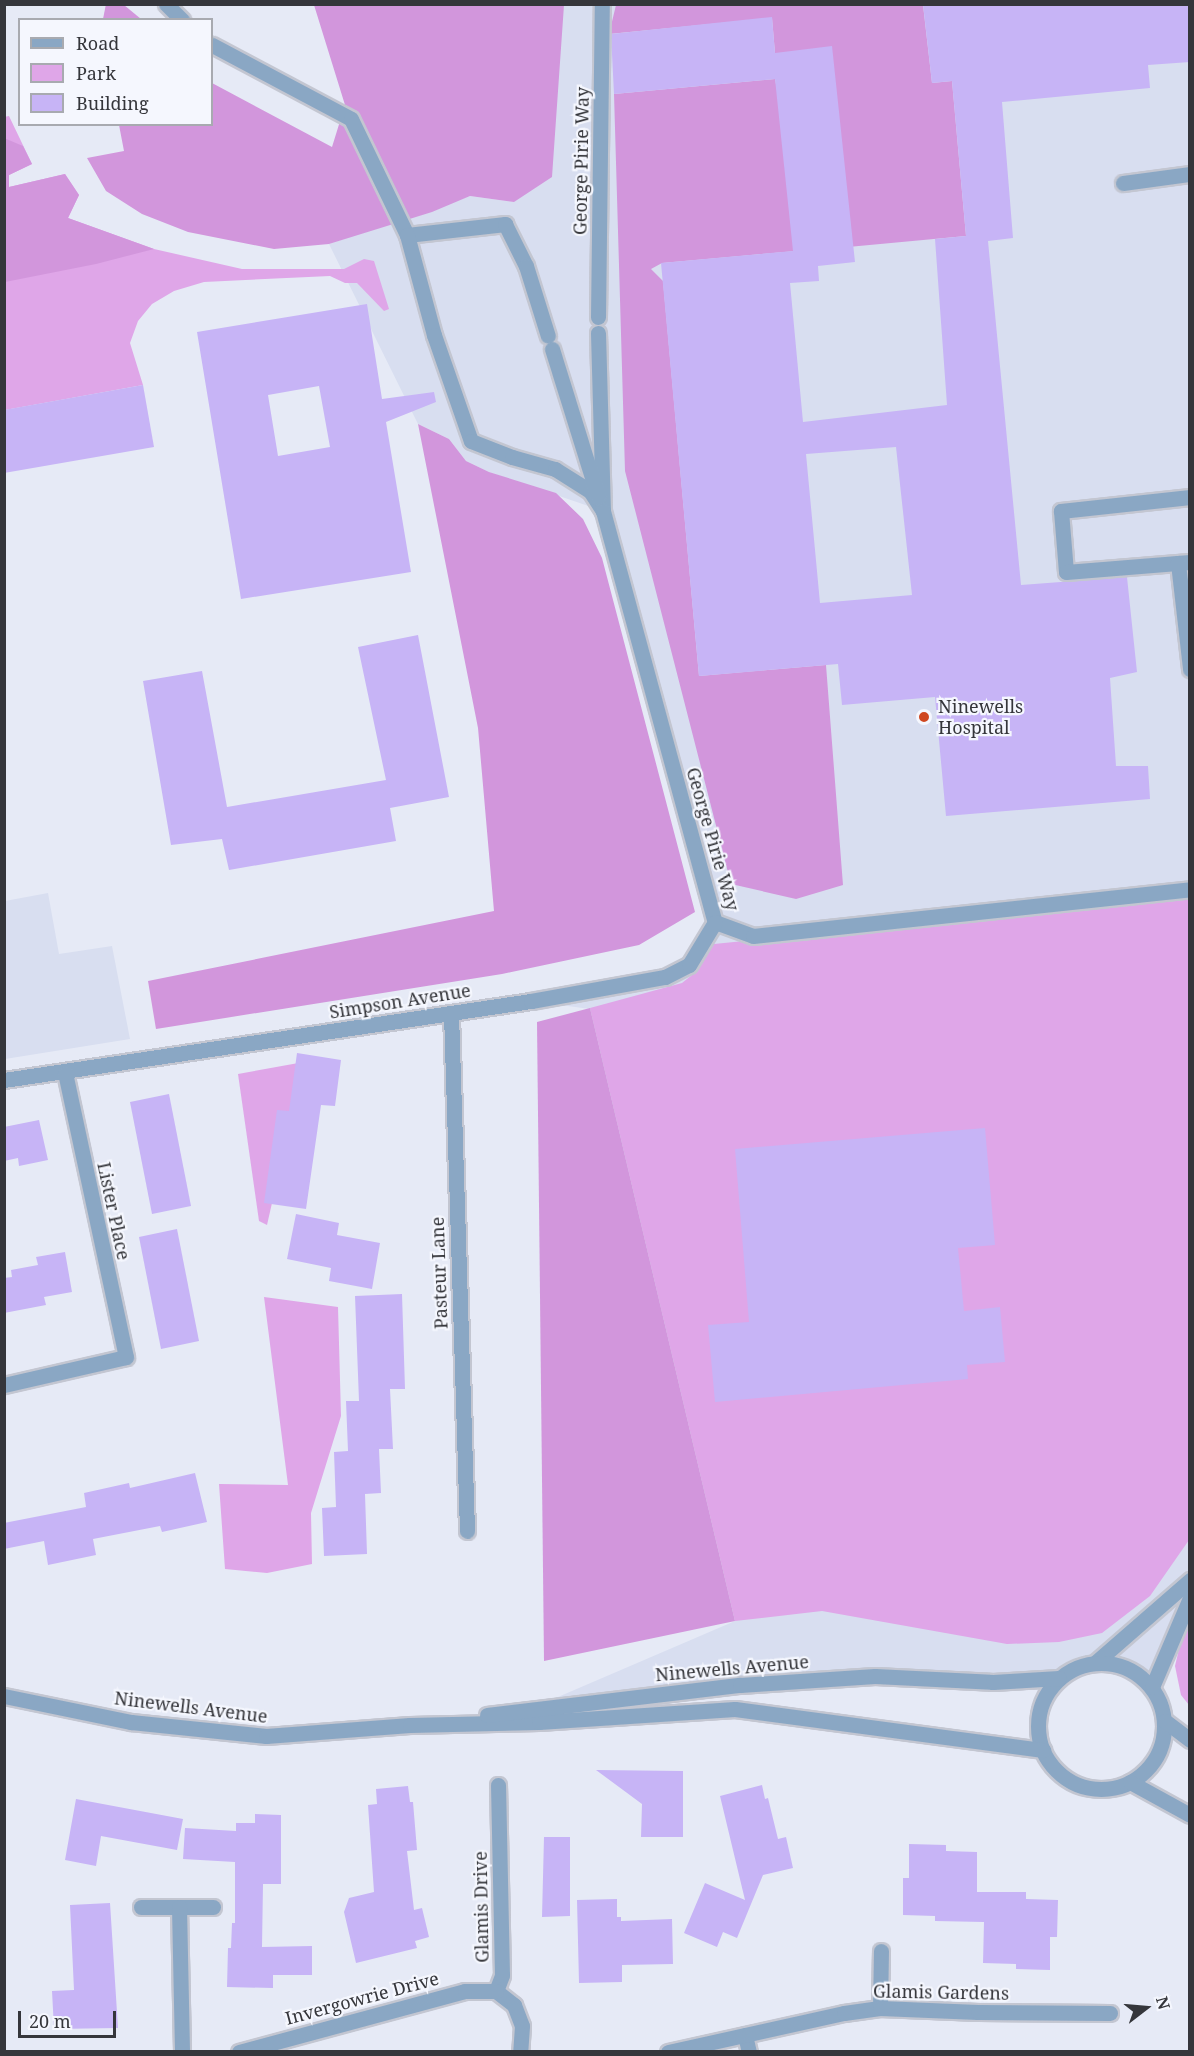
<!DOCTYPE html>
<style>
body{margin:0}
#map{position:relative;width:1194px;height:2056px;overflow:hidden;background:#e6eaf6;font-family:"Noto Serif",serif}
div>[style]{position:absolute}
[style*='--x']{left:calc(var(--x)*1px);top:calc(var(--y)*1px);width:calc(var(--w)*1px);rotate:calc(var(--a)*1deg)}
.built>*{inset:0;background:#d8def0}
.green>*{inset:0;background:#dfa6e8}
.forest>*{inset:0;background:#d296dc}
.building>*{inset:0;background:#c7b4f6}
.roads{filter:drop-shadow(2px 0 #c3c6d1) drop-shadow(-2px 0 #c3c6d1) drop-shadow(0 2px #c3c6d1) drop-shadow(0 -2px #c3c6d1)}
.minor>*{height:15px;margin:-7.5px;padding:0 7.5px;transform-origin:7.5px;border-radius:7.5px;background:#8aa7c4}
.minor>.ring{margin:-7.5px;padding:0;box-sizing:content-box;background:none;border:15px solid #8aa7c4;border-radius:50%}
.dots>*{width:16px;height:16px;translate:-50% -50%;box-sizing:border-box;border:3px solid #f5f7fe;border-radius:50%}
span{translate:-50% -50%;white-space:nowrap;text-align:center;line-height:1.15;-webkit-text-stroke:4.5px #f5f7fe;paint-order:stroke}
.street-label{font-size:18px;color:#35363b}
.poi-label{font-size:18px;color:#35363b}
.left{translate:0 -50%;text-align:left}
.frame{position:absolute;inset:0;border:6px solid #35363b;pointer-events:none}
.legend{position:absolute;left:18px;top:18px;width:195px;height:108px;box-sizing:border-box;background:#f5f7fe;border:2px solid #a8aab0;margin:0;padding:8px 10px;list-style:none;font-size:18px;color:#35363b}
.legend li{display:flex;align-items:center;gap:12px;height:30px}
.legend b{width:30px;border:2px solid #a8aab0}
.north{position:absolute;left:1116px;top:1978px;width:60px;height:60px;-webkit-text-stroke:4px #f5f7fe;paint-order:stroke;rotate:74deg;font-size:16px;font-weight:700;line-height:24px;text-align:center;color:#35363b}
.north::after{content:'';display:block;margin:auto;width:21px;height:27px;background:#35363b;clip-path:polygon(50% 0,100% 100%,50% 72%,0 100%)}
.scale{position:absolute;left:18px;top:2011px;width:98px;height:27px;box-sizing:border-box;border:3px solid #35363b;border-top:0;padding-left:8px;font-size:18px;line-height:21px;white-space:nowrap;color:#35363b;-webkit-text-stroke:4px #f5f7fe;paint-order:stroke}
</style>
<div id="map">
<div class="built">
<i style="clip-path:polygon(564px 5px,1189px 5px,1190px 1610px,1147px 1677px,1096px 1662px,1076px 1667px,1059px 1678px,875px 1676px,530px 1709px,735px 1621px,590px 1009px,531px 1001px,689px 965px,715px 922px,603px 511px,489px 472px,466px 461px,449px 439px,418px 424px,329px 244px,470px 196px,514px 202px)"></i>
<i style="clip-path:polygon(48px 893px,59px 954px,112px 946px,130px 1039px,5px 1059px,5px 901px)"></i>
</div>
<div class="green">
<i style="clip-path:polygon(9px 116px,32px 164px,9px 175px,9px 187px,65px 174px,79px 195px,68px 218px,154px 249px,242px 269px,344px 269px,364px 259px,374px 261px,389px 309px,384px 311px,357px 283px,345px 283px,330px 276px,204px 282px,174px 291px,152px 304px,138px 321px,130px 343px,143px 385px,5px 410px,4px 117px)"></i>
<i style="clip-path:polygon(1189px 896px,1189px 1540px,1150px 1596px,1102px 1633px,1059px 1642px,1007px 1644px,822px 1611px,735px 1621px,590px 1008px,682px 983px,697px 971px,714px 944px)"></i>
<i style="clip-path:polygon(304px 1062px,267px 1225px,259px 1221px,238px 1074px)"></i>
<i style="clip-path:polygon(264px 1297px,338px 1307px,341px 1416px,311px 1513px,312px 1564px,267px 1573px,225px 1569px,219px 1484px,288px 1485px)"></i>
<i style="clip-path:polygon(1189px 1625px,1189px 1705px,1181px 1695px,1175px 1666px,1182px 1636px)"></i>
</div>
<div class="forest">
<i style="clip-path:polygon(106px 4px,124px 5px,141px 19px,103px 19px)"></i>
<i style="clip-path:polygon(314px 5px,564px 5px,552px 177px,514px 202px,470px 196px,432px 212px,329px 244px,274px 249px,188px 232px,142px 214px,106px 191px,87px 158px,124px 151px,119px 125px,212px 124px,212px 83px,332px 147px,345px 105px)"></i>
<i style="clip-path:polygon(616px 5px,923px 5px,932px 83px,952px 81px,966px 236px,816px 250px,775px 53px,772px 18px,609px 34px)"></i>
<i style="clip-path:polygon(775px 79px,807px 250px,662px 263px,651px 269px,663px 281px,699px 676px,826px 665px,843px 885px,796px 899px,731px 884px,625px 471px,614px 94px)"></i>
<i style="clip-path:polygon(4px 138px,23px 146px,32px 164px,9px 175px,9px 187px,65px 174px,79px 195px,68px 218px,154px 249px,96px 264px,5px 282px)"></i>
<i style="clip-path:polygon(418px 424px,449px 439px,466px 461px,489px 472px,556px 493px,583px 519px,602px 558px,695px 912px,639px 945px,502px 974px,156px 1029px,148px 981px,494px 911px,478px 728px)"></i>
<i style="clip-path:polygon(590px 1008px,735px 1621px,544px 1661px,537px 1022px)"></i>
</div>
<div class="building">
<i style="clip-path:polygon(evenodd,923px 4px,1190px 4px,1190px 62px,1148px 65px,1150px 88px,1002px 102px,1013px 238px,988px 241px,1021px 585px,1127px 577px,1137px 672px,1110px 678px,1116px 766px,1148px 766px,1150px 799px,946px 816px,935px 697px,842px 705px,838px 664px,699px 676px,661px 263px,793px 251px,775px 79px,614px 94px,611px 34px,772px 17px,775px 53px,832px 46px,855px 262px,818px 266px,819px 281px,790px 283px,803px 422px,947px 405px,935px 239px,966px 236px,952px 81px,932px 83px,923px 4px,896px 447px,912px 595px,820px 603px,806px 454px,896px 447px)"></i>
<i style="clip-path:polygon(evenodd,367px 304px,382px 399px,434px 392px,436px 402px,386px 422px,411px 572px,241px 599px,197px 332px,367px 304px,319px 386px,330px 447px,278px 456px,268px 395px,319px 386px)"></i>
<i style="clip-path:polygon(143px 385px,154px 447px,4px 473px,4px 410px)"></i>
<i style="clip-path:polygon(418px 635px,449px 797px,390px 808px,396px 841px,229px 870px,222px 839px,171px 845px,143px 681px,202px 671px,227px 807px,386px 780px,358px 647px)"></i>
<i style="clip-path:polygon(297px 1053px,341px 1060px,335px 1106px,321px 1105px,306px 1209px,264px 1203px,277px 1110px,289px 1111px)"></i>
<i style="clip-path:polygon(169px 1094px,191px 1206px,152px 1214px,130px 1102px)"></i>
<i style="clip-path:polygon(39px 1120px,48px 1160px,19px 1166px,18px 1158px,4px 1161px,4px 1127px)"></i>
<i style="clip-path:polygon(985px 1128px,995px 1245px,958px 1248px,964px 1311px,1000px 1307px,1005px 1362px,967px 1365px,968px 1379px,715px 1402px,708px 1325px,749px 1322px,735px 1149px)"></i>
<i style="clip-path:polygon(296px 1214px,339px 1223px,337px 1235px,380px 1243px,372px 1289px,329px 1281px,331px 1268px,287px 1259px)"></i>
<i style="clip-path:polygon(177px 1229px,199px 1341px,161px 1349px,139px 1237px)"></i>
<i style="clip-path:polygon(65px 1252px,72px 1292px,44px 1297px,46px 1305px,4px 1313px,4px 1278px,12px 1277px,11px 1270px,38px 1265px,36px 1257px)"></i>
<i style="clip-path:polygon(402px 1294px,405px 1389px,390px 1389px,393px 1449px,379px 1449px,381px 1493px,365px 1494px,367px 1554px,324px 1556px,322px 1508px,336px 1507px,334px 1452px,348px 1451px,346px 1401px,359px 1401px,355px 1296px)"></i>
<i style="clip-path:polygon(195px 1473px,207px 1522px,162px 1532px,160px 1526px,93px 1539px,96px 1555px,48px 1565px,44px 1541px,4px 1549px,4px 1523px,86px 1507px,84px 1493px,129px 1483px,130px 1488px)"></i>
<i style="clip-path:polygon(596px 1770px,683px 1771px,683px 1837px,641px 1837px,642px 1804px)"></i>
<i style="clip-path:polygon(762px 1785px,765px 1799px,768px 1798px,778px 1839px,786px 1837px,793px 1868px,763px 1875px,737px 1938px,723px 1932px,717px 1947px,684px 1933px,705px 1883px,745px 1900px,720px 1796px)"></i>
<i style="clip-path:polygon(408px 1786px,410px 1802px,413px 1802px,417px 1850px,407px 1851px,414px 1910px,422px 1908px,429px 1937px,415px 1941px,417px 1948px,356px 1963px,344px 1912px,349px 1898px,374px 1892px,368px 1805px,377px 1804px,376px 1789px)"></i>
<i style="clip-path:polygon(76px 1799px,183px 1819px,177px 1850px,101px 1836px,96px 1866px,65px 1860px)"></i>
<i style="clip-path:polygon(255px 1814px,281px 1815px,281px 1884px,263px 1884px,262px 1947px,312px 1946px,312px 1975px,273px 1975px,273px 1988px,227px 1987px,228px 1948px,231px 1948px,232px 1923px,235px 1923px,235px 1862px,183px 1859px,185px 1828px,236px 1831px,236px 1823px,255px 1823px)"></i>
<i style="clip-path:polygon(544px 1837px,570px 1837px,570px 1916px,542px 1917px)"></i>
<i style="clip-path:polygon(909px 1844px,946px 1845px,946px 1851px,977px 1852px,977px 1892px,1026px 1892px,1026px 1899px,1058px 1900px,1057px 1937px,1050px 1937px,1050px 1970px,1016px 1969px,1016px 1964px,983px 1963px,984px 1922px,935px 1921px,935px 1916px,903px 1915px,903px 1878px,909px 1878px)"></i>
<i style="clip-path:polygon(617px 1899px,617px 1917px,621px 1917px,621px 1921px,672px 1919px,673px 1964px,622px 1965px,622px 1982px,579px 1983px,577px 1900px)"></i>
<i style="clip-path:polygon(110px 1903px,118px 2028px,54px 2029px,52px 1991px,74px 1990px,70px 1905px)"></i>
</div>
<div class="roads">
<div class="minor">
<i style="--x:166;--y:4;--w:23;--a:45"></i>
<i style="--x:212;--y:45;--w:157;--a:28"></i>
<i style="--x:351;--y:119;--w:129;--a:64.2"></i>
<i style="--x:407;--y:235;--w:99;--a:-6.4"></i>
<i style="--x:505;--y:224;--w:47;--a:63.4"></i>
<i style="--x:526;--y:266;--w:73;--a:72.6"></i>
<i style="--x:1123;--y:183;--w:68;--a:-7.7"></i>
<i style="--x:407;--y:235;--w:104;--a:74.9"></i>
<i style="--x:434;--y:335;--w:112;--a:70.8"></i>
<i style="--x:471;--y:441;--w:44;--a:21.3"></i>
<i style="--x:512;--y:457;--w:45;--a:15.6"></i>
<i style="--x:555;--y:469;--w:41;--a:32.2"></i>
<i style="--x:590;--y:491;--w:24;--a:57"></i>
<i style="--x:598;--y:317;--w:313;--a:-89.3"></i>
<i style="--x:598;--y:333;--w:178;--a:88.4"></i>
<i style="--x:603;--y:511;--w:426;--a:74.8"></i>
<i style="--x:715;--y:922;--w:40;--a:20.2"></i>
<i style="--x:753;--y:936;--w:440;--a:-6.1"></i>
<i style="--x:552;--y:349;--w:155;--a:72.7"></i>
<i style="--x:1190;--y:497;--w:130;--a:173.8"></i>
<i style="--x:1061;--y:511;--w:61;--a:85.3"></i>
<i style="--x:1066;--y:572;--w:124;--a:-4.6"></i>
<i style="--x:1178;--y:563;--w:107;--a:83.5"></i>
<i style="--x:451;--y:1013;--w:518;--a:88.23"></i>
<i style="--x:4;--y:1080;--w:533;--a:-8.53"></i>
<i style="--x:531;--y:1001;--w:136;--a:-10.2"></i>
<i style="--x:665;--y:977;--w:27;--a:-27"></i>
<i style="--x:689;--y:965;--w:50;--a:-58.8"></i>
<i style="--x:4;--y:1385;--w:125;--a:-12.9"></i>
<i style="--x:126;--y:1357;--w:290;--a:-102.1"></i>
<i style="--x:1096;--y:1662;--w:125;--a:-41.1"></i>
<i class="ring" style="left:1038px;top:1663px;width:111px;height:111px"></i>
<i style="--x:1152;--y:1687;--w:97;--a:-66.9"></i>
<i style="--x:4;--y:1696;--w:130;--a:11.6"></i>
<i style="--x:131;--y:1722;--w:136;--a:5.9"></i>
<i style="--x:266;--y:1736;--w:144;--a:-4.4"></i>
<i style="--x:410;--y:1725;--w:129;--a:-1.3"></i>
<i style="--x:539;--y:1722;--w:196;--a:-3.8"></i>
<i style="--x:735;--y:1709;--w:311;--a:7.6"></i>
<i style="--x:487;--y:1715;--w:255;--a:-6.8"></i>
<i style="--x:740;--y:1685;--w:135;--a:-3.8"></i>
<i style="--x:875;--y:1676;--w:118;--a:2.9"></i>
<i style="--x:993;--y:1682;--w:66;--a:-3.5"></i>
<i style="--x:1165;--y:1721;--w:31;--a:37"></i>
<i style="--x:1130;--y:1782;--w:68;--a:28.8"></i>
<i style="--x:141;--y:1907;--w:72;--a:0"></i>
<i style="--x:179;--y:1907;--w:145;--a:88.8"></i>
<i style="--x:496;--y:1991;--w:17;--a:-69"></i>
<i style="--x:502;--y:1975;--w:190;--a:-91.2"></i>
<i style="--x:496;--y:1991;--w:23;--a:38"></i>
<i style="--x:514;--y:2005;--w:22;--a:69"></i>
<i style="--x:522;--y:2026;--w:26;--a:94"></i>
<i style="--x:880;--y:2008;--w:57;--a:-89"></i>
<i style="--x:745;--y:2035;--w:17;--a:77"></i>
<i style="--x:239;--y:2052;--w:234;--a:-15.1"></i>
<i style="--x:465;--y:1991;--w:31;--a:0"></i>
<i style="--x:668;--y:2052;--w:180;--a:-12.5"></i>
<i style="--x:844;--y:2013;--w:36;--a:-8"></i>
<i style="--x:880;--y:2008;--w:98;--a:2.3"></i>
<i style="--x:978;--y:2012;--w:132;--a:0.4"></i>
</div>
</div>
<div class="dots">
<i style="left:924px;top:717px;background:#cf461f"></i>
</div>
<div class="street-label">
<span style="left:581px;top:161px;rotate:-89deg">George Pirie Way</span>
<span style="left:713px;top:839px;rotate:74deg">George Pirie Way</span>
<span style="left:400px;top:1001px;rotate:-9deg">Simpson Avenue</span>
<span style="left:114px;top:1211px;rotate:78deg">Lister Place</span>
<span style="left:439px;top:1273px;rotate:-92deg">Pasteur Lane</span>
<span style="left:732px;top:1668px;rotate:-5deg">Ninewells Avenue</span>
<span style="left:191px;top:1707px;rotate:7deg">Ninewells Avenue</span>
<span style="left:481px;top:1907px;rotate:-91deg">Glamis Drive</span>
<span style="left:941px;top:1992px;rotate:1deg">Glamis Gardens</span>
<span style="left:362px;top:1998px;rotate:-15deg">Invergowrie Drive</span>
</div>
<div class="poi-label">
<span class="left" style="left:938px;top:717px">Ninewells<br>Hospital</span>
</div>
<div class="frame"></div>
<ul class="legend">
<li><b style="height:8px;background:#8aa7c4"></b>Road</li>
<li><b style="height:16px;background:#dfa6e8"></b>Park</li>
<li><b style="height:16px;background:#c7b4f6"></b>Building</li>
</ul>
<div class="north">N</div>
<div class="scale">20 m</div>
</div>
